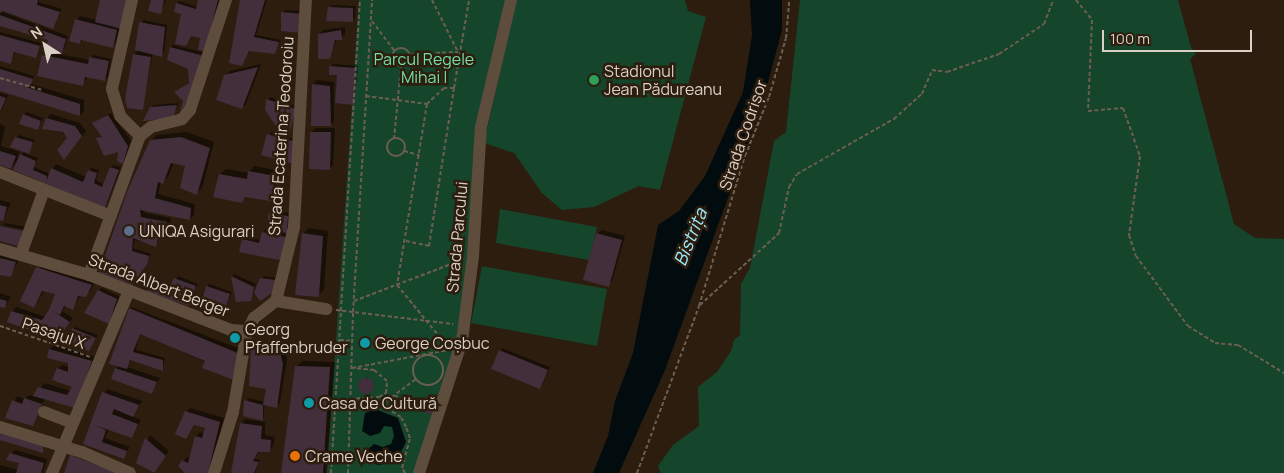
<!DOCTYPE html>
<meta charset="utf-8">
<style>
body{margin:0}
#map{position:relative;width:1284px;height:473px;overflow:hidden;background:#2d1d0e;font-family:Manrope,sans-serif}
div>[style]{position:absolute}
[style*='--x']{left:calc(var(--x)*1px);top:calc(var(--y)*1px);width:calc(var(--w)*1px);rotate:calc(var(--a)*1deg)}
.green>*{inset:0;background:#15452b}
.water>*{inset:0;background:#020c0f}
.shadow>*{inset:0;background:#0007}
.building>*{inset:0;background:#432f3c}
.round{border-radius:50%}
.path>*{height:2px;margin-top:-1px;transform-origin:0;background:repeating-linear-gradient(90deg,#6c5e51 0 4px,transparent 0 6.5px)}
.path>.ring{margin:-1px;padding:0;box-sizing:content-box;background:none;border:2px solid #6c5e51;border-radius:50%}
.minor>*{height:12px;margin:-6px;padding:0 6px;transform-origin:6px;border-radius:6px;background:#5e4c3c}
.dots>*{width:14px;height:14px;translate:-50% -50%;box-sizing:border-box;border:2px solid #2d1d0e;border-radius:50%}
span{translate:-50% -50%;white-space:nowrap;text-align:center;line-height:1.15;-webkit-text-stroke:5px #2d1d0e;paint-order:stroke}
.park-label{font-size:16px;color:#73dfa1}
.poi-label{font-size:16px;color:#dbd0c6}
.left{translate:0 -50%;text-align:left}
.street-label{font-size:16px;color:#dbd0c6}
.water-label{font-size:18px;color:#9deaff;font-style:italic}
.north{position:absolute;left:20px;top:20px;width:50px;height:50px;-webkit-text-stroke:4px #2d1d0e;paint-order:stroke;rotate:325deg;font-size:14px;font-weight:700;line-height:20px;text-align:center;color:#dbd0c6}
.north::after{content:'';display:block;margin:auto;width:18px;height:22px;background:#dbd0c6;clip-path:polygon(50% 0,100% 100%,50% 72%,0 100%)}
.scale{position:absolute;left:1102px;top:30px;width:150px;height:22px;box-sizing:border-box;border:2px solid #dbd0c6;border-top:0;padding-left:6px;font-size:15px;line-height:18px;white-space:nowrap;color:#dbd0c6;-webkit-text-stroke:4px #2d1d0e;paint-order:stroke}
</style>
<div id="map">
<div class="green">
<i style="clip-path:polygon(359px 0,509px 0,481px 127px,462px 341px,414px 473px,327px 473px)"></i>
<i style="clip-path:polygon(516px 0,685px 0,688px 11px,706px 17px,660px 190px,639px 186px,594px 207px,562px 210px,542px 193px,514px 153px,484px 143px)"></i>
<i style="clip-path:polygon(800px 0,1178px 0,1191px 47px,1196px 54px,1190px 59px,1234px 224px,1255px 238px,1284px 239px,1284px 473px,661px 473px,658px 466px,673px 445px,699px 426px,698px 387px,717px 372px,731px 351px,734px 340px,740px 335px,741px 284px,750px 268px,774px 141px,786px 132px)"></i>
<i style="clip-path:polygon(500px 209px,597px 227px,589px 260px,496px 243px)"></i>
<i style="clip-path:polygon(482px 266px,607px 289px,597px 346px,471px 323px)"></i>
</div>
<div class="water">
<i style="clip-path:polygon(750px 0,782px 0,782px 30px,762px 105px,665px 370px,619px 473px,593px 473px,608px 436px,615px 401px,633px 353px,658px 225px,679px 211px,705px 176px,743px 92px,752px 35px)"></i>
<i style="clip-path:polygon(375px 409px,398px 418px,406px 442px,400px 454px,390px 463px,378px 465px,368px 460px,366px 451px,374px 444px,383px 447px,391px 444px,394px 436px,392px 427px,384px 426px,380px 433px,370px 436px,362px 431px,365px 413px)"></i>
</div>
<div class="shadow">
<i style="clip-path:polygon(0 0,39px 0,39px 2px,62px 9px,52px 28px,5px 10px,2px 12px,68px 36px,64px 49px,61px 52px,49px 40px,0 25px)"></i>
<i style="clip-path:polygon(101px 0,130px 0,116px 42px,112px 47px,84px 39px,80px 43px,76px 20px,80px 16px,97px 20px)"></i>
<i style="clip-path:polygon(152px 0,166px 0,160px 13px)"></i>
<i style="clip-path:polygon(199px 0,220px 0,207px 47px,202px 37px,192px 35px,185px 45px,183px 14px,177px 3px,179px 1px,198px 7px)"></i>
<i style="clip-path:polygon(242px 0,267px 0,256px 35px,281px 40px,274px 53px,250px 50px,242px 65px)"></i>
<i style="clip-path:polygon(332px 5px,356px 6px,355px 18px,353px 21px,330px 8px)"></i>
<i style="clip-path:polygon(284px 10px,305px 11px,282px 30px)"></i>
<i style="clip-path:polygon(143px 20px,167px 25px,164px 53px,153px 53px,142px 109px,134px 54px,139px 50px)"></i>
<i style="clip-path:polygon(345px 27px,345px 35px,337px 39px,329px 57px,319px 34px,323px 30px)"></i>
<i style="clip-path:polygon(0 32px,41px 43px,38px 54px,36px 57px,16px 51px,11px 63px,0 60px)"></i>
<i style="clip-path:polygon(173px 45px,206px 53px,184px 101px,175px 92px,190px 82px,189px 68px,171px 47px)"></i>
<i style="clip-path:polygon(47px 52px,90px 60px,93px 55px,111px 59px,108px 77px,105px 80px,88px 76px,83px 84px,43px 56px)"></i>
<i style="clip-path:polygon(261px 64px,246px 104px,242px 108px,226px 75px,230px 71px)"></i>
<i style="clip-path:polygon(333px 64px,358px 66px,354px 103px,338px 74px,330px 67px)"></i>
<i style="clip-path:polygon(0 66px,34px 76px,31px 84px,84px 100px,84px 111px,80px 115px,0 89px)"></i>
<i style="clip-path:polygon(317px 80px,334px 82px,334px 121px,330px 125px,312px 124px,313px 84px)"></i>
<i style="clip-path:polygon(0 93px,8px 95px,0 114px)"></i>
<i style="clip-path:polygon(270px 97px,298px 107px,290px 129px,268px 100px)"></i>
<i style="clip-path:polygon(179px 103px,172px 117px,151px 107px,154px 105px)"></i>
<i style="clip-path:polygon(26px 112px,43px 118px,38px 129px,24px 115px)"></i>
<i style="clip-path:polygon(111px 113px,131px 141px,123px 163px,119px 151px,98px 139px,102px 135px,93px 123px)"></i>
<i style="clip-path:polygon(51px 114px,80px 123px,86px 131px,68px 154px,68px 138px,47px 118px)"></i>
<i style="clip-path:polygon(0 124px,5px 126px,1px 146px,20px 152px,17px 158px,25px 151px,16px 138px,19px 135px,35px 140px,27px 154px,38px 158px,34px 167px,50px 174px,56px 164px,86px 177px,91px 168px,99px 170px,96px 180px,105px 185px,111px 167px,113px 165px,121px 167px,107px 204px,104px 206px,49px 179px,45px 182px,19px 159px,11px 168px,0 163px)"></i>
<i style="clip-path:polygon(316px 128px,335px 128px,333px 165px,329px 169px,312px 132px)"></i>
<i style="clip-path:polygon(187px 132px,214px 142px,202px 188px,197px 193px,187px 165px,174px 162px,168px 177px,161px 182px,158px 194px,195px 204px,194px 215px,190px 219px,144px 209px,145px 213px,171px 218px,170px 228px,162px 231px,156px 245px,135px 240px,133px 248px,151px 254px,135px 281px,101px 272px,151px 141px,157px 135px)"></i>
<i style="clip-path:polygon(271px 132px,298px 140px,262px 154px)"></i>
<i style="clip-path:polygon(254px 166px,280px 171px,277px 194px,271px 200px,247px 196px,242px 201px,220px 174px,226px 169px,249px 173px)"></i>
<i style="clip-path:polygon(0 200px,11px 203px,3px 220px,0 219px)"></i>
<i style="clip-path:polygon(272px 211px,290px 213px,289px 229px,284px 234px,288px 234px,288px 250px,243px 240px,245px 237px,261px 240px)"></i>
<i style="clip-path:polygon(5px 223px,27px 227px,26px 230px,2px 225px)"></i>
<i style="clip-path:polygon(309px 228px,328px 231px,324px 290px,318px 295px,303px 234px)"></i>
<i style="clip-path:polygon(602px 230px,625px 236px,612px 281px,608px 285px,597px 234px)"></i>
<i style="clip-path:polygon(0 254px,20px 258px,10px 276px,0 274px)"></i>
<i style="clip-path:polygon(43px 262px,97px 279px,91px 290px,85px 296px,81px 295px,72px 308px,66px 306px,62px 311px,73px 318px,61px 334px,12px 312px,16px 307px,46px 317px,52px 308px,56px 293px,45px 290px,34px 307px,21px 300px)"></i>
<i style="clip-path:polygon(234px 274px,256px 284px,250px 300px,232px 277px)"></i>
<i style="clip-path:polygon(178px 276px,198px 284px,188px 304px,152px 285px,155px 282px,171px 288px)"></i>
<i style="clip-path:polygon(264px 276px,277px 278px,274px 289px,261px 279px)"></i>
<i style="clip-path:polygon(209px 284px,232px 292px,223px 315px,207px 287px)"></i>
<i style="clip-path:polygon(102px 288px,119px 296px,111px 320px,99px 290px)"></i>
<i style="clip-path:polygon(0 293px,11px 297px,5px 307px,0 305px)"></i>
<i style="clip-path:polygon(131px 307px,243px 350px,237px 375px,182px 352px,183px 348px,180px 351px,140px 332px,136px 350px,165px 358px,162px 370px,132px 359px,127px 367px,160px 378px,152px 393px,116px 369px,119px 365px,111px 363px)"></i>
<i style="clip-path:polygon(75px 327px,98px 335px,89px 350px,73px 329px)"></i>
<i style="clip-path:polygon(54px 345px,96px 357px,79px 403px,45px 399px,32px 424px,6px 417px,17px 396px,25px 399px,29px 395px,35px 397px,44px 383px,71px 391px,74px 386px,58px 369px,62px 365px,69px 367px,69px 362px,50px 349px)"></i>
<i style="clip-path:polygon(256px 346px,284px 348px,287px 359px,280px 403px,276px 407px,265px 404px,263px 420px,244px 416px,248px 398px,265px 402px,267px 388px,252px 350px)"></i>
<i style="clip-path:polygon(502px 348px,550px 367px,542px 385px,540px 387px,500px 351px)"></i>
<i style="clip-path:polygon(302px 361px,335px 362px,326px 473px,282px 473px,296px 367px)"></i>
<i style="clip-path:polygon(367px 377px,375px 384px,365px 393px,359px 386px)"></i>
<i style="clip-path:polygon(107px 389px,142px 401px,132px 416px,141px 420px,132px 436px,109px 429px,105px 438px,130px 447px,123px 457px,84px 443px)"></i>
<i style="clip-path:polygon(190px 408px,224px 418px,211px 469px,186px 473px,183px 461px,187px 457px,191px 458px,196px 436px,200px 432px,205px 434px,207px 427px,195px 424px,186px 438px,186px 412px)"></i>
<i style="clip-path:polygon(245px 419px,265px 422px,265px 435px,275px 437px,273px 446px,269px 450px,260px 451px,254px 459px,260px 460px,255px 473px,232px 473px,241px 424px)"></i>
<i style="clip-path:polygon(150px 435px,169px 451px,153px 473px,137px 463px)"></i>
<i style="clip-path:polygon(15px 450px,47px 459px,43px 473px,0 473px,0 465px,18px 470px,20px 462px,11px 454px)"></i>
</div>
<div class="building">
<i style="clip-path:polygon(0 0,38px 0,37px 5px,60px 12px,53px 29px,3px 11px,0 13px)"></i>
<i style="clip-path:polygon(100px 0,129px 0,122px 29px,95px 22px)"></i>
<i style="clip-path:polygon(151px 0,164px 0,161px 14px,148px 11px)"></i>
<i style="clip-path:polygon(198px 0,218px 0,205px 51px,198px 50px,200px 38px,191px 36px,186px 46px,175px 44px,181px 14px,174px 12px,176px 3px,196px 9px)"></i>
<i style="clip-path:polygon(240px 0,265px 0,254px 37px,279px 42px,275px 54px,249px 51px,242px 66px,229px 63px)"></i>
<i style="clip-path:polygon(328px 7px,353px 8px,353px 22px,326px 21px)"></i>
<i style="clip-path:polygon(281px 12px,303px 14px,302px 33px,281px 31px)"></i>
<i style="clip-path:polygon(0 15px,66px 39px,62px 53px,44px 50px,48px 40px,0 26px)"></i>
<i style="clip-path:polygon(75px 19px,117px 30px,113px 48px,81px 40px,80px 44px,69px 41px)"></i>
<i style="clip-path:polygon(139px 22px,165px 27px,162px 57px,135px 50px)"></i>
<i style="clip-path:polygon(341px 30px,342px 40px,335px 40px,330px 59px,318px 59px,318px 34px)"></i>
<i style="clip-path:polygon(0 35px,40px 46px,36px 58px,14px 52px,11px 64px,0 61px)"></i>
<i style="clip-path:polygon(170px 47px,204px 56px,189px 106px,179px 116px,183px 101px,174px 92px,189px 83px,188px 69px,167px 60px)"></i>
<i style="clip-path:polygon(133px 54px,151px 57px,143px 110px,127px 108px,125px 99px)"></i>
<i style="clip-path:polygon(42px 55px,88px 64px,89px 57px,109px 61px,105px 81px,85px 77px,83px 86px,37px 76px)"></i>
<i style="clip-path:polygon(329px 66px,356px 68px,354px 105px,335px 103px,337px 75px,329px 75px)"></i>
<i style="clip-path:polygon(258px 67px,242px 109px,216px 100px,224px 75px)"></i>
<i style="clip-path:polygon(0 69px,33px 79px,30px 87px,26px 87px,80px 104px,80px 116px,0 91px)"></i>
<i style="clip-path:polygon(312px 84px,330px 86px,331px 126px,311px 126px)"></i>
<i style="clip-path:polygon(0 96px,6px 98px,0 112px)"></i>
<i style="clip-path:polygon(266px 99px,296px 109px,290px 131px,276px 126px,265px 110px)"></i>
<i style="clip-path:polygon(177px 105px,173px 118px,143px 121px,150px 107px)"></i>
<i style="clip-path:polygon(23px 114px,41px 121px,38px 130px,19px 124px)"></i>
<i style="clip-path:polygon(108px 115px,128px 146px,123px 164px,117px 161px,118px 152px,104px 156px,96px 138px,102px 137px,92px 123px)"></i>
<i style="clip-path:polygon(46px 118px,75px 126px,82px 136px,64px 160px,57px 150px,67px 138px,63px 132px,42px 129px)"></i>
<i style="clip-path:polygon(310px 132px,331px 132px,330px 170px,309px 169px)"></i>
<i style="clip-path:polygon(267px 134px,296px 142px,294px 164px,261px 155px)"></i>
<i style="clip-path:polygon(15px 137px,33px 142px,29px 154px,10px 147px)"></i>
<i style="clip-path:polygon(181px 137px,210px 148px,197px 195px,180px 188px,185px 166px,171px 163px,163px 184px,158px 182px,155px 198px,191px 208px,190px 220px,140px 210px,141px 217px,167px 222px,167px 233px,159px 231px,156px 247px,133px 238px,132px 251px,149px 256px,147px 264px,133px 285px,99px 273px,127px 192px,150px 140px)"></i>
<i style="clip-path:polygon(0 151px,16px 156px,11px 169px,0 165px)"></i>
<i style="clip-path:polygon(20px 154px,36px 161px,33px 170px,47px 176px,46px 182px,51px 168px,83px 182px,88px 170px,97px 173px,94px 183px,102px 187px,110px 167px,119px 170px,105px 208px,13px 170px)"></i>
<i style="clip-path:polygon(248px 171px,275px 176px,271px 201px,245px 197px,242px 203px,213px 197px,219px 174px,247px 179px)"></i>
<i style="clip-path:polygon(0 205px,7px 207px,3px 221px,0 220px)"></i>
<i style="clip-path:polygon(269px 213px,288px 216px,287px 233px,266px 229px)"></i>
<i style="clip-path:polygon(0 226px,23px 231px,18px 246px,0 241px)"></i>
<i style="clip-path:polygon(262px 232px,286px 237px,285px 254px,279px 260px,239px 252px,242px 239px,259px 243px)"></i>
<i style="clip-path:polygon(302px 233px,323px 236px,319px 297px,295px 295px)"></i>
<i style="clip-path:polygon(596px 233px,622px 240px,609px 287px,583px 280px)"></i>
<i style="clip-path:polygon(0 258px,16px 262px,11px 277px,0 275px)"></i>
<i style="clip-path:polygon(36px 267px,92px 285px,86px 297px,78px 296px,73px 310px,64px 306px,60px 315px,51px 310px,70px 322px,57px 340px,7px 322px,11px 311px,42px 320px,49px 310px,55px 294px,42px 291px,34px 308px,20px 301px)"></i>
<i style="clip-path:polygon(231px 276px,254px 287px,251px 301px,236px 302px)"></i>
<i style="clip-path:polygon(174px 278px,196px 286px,189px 306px,146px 292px,151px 284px,168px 290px)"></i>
<i style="clip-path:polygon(260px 278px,276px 280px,272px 293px,260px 301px,254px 293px)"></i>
<i style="clip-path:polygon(206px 286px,230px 294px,223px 317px,200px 309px)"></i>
<i style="clip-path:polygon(98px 290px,117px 299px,109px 324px,84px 313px)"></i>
<i style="clip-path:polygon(0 299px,7px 301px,5px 308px,0 307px)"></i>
<i style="clip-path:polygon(129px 308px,240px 354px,234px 380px,202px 368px,205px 361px,140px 334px,133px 352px,163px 360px,163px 371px,130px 360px,127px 369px,109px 364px)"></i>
<i style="clip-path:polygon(72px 328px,96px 338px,89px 351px,68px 341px)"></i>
<i style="clip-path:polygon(49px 349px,92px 361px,75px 408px,33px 396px,38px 387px,67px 395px,72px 387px,52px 380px,57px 368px,68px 372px,68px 363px,47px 358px)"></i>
<i style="clip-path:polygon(251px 349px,280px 352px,283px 364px,277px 408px,263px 405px,266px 389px,249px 386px)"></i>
<i style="clip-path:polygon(499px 350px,548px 370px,540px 389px,491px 369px)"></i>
<i style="clip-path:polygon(295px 366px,330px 367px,323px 473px,281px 473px)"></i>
<i style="clip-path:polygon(115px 368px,157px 382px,152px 394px,111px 379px)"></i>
<i class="round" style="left:358px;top:378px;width:16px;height:16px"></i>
<i style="clip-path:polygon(102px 392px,139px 405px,133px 417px,114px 409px,112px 414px,138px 424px,132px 438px,94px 425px,106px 430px,102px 442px,127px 451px,124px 459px,83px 444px)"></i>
<i style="clip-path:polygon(24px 398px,42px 404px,33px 426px,5px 418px,12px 400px,22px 404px)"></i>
<i style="clip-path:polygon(244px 400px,263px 405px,263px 421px,243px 416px)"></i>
<i style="clip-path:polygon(427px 405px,433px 407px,431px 415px,424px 412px)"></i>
<i style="clip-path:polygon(185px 411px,220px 422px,208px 473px,185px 473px,178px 466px,182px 460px,188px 463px,195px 436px,202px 438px,205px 428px,194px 425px,186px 439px,175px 434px)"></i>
<i style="clip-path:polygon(240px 423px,262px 426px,261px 439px,271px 440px,270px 452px,258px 452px,253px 461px,259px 462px,254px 473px,231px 473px)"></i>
<i style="clip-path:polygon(0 432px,43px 446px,43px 453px,0 440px)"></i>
<i style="clip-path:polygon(145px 438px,166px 456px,154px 473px,136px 463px)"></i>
<i style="clip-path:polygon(10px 453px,44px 463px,41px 473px,16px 473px,19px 463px,6px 460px)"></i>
<i style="clip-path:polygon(70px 455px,97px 465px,120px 473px,64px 473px)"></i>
</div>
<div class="path">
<i style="--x:432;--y:0;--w:58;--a:63.4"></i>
<i style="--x:1076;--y:0;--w:26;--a:51"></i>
<i style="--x:1092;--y:20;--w:91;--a:92.5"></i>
<i style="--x:1088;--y:111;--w:35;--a:-5"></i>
<i style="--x:1123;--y:108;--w:51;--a:70.5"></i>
<i style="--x:1140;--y:156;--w:80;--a:97.9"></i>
<i style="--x:1129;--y:235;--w:22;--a:72"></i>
<i style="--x:1136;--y:256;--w:87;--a:53.4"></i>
<i style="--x:1188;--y:326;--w:32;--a:32"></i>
<i style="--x:1215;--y:343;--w:23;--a:5"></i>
<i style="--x:1238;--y:345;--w:54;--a:31.3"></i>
<i style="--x:372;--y:21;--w:38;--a:53"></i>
<i class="ring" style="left:392px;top:48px;width:16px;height:16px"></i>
<i style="--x:410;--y:54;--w:48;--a:-2.4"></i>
<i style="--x:0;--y:78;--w:44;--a:15.9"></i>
<i style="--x:454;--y:88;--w:89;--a:-80.3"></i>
<i style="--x:366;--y:96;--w:62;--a:7.5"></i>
<i style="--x:427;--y:104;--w:183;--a:99.4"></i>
<i style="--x:397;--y:285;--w:80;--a:50.6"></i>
<i class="ring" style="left:387px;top:138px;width:16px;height:16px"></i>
<i style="--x:394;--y:139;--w:73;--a:-84.5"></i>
<i style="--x:404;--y:151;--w:16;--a:15"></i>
<i style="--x:406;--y:241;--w:24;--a:12"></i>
<i style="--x:429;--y:246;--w:160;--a:-81"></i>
<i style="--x:454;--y:88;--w:10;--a:180"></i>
<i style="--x:444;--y:88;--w:23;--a:137"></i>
<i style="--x:354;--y:301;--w:116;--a:-20.8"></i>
<i style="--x:700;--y:305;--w:107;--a:-42.3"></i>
<i style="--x:779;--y:233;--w:47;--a:-77.7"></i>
<i style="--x:789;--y:187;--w:15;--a:-58"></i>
<i style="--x:797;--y:174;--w:112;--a:-29.6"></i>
<i style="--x:894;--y:119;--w:38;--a:-42"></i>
<i style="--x:922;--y:94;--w:26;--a:-67"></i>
<i style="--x:932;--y:70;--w:15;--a:8"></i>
<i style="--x:947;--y:72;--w:55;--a:-19.1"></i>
<i style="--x:999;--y:54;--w:54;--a:-33.7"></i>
<i style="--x:1044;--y:24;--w:26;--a:-69"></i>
<i style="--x:336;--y:310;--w:118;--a:6.8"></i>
<i style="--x:0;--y:326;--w:95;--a:19"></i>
<i style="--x:340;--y:340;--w:12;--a:5"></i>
<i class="ring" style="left:413px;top:355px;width:28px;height:28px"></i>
<i style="--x:352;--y:368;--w:98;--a:-10.6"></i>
<i style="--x:395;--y:395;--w:18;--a:49"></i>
<i style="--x:407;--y:409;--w:28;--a:-26"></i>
<i style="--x:350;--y:399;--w:29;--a:-4"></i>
<i style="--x:379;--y:397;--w:8;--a:-30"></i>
<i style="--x:386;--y:393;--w:12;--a:-85"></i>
<i style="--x:387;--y:381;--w:17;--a:-140"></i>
<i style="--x:374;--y:370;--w:20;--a:-174"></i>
<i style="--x:331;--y:473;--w:474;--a:-86.5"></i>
<i style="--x:348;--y:473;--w:161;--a:-88.2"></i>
<i style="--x:353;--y:312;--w:313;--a:-86.5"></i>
<i style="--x:405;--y:473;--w:6;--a:-121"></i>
<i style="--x:402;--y:468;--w:31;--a:-75"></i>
<i style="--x:410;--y:438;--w:12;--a:-110"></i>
<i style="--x:406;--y:427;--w:11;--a:-117"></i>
<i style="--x:401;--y:417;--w:23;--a:-149"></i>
<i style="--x:381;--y:405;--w:44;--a:-36.6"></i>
<i style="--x:637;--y:473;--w:178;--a:-69.6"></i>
<i style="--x:699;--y:306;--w:157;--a:-73"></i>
<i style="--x:745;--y:156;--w:64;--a:-67.9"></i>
<i style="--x:769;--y:97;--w:61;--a:-73.9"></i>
<i style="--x:786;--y:38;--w:38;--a:-85"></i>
</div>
<div class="minor">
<i style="--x:132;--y:0;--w:91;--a:102.7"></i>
<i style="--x:112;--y:89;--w:28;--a:73"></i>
<i style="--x:120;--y:116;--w:28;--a:45"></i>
<i style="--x:0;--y:172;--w:119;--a:21.6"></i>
<i style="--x:0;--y:249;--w:93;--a:16.3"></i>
<i style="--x:89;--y:275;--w:152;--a:21.2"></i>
<i style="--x:231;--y:330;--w:16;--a:4"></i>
<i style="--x:21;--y:254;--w:68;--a:-70.2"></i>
<i style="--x:89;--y:275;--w:148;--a:-69.9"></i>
<i style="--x:140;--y:136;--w:14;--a:-39"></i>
<i style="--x:151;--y:127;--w:32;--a:-14"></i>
<i style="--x:182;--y:119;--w:12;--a:-48"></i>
<i style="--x:190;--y:110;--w:116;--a:-71.9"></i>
<i style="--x:276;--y:301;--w:76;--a:-76.3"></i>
<i style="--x:294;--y:227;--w:227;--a:-87"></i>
<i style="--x:44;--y:412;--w:30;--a:21"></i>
<i style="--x:0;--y:427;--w:86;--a:17"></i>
<i style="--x:82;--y:452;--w:52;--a:23.6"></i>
<i style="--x:52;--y:473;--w:198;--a:-67.1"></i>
<i style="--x:214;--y:473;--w:64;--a:-72.7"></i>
<i style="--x:233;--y:412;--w:82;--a:-80.2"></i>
<i style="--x:247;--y:331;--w:15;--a:-62"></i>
<i style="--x:254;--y:318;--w:28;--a:-38"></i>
<i style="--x:276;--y:301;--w:51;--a:9.1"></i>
<i style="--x:419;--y:473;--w:139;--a:-72"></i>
<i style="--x:462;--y:341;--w:86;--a:-82.6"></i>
<i style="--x:473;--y:256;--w:129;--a:-86.5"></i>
<i style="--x:481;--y:127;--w:130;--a:-76.7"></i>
</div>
<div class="dots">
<i style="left:594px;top:80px;background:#2e9e5b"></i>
<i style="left:129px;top:231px;background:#5c6f8a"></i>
<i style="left:235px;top:338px;background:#0f9aa8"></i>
<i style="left:365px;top:343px;background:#0f9aa8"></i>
<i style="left:309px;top:403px;background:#0f9aa8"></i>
<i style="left:295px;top:456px;background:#e8710a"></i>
</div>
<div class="park-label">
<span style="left:424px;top:68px">Parcul Regele<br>Mihai I</span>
</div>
<div class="poi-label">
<span class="left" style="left:604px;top:80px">Stadionul<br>Jean Pădureanu</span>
<span class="left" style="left:139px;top:231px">UNIQA Asigurari</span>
<span class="left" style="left:245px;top:338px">Georg<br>Pfaffenbruder</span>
<span class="left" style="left:375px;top:343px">George Coșbuc</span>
<span class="left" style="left:319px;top:403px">Casa de Cultură</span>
<span class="left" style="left:305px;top:456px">Crame Veche</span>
</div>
<div class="street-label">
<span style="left:743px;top:135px;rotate:-71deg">Strada Codrișor</span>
<span style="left:281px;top:136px;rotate:-86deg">Strada Ecaterina Teodoroiu</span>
<span style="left:457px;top:237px;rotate:-85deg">Strada Parcului</span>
<span style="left:159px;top:285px;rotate:21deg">Strada Albert Berger</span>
<span style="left:54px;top:333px;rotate:19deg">Pasajul X</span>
</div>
<div class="water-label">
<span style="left:690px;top:237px;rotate:-68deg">Bistrița</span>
</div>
<div class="north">N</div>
<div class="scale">100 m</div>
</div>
